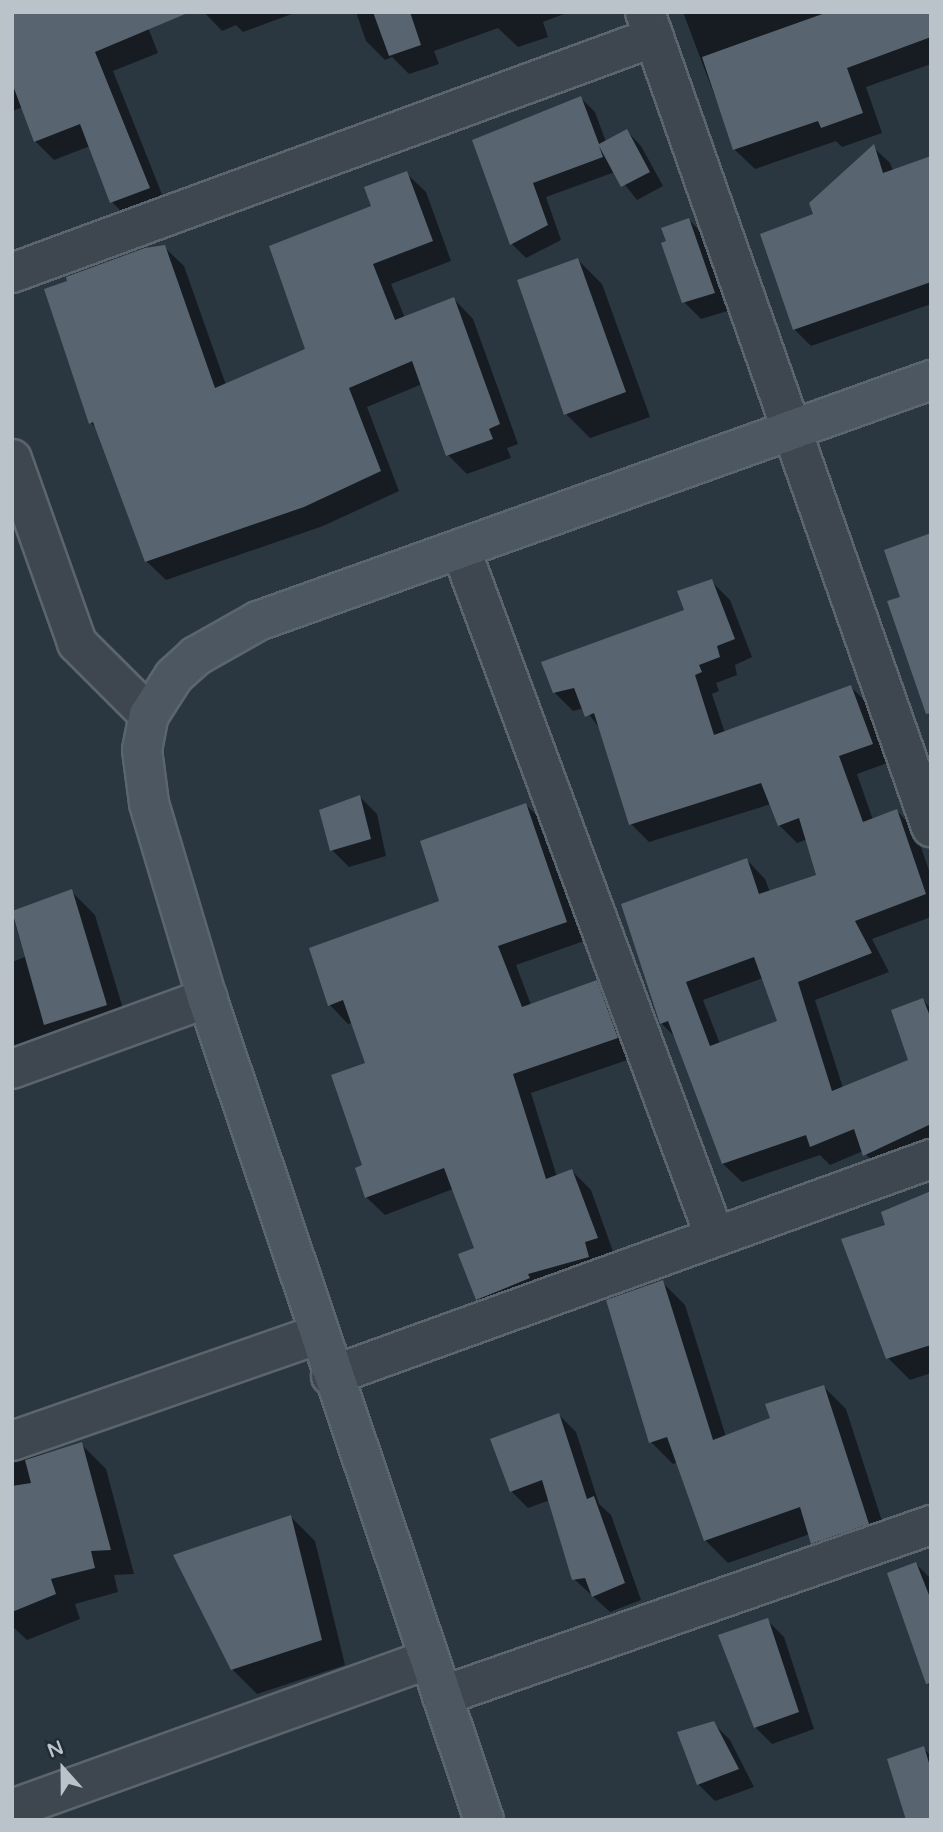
<!DOCTYPE html>
<style>
body{margin:0}
#map{position:relative;width:943px;height:1832px;overflow:hidden;background:#2a3640;font-family:"Varela Round",sans-serif}
div>[style]{position:absolute}
[style*='--x']{left:calc(var(--x)*1px);top:calc(var(--y)*1px);width:calc(var(--w)*1px);rotate:calc(var(--a)*1deg)}
.shadow>*{inset:0;background:#0007}
.building>*{inset:0;background:#58646f}
.roads{filter:drop-shadow(2px 0 #5b656d) drop-shadow(-2px 0 #5b656d) drop-shadow(0 2px #5b656d) drop-shadow(0 -2px #5b656d)}
.street>*{height:38px;margin:-19px;padding:0 19px;transform-origin:19px;border-radius:19px;background:#3e4750}
.secondary>*{height:38px;margin:-19px;padding:0 19px;transform-origin:19px;border-radius:19px;background:#4c5762}
span{translate:-50% -50%;white-space:nowrap;text-align:center;line-height:1.15;-webkit-text-stroke:6px #222c35;paint-order:stroke}
.frame{position:absolute;inset:0;border:14px solid #bac2ca;pointer-events:none}
.north{position:absolute;left:28px;top:1734px;width:70px;height:70px;-webkit-text-stroke:5px #222c35;paint-order:stroke;rotate:339deg;font-size:19px;font-weight:700;line-height:28px;text-align:center;color:#bac2ca}
.north::after{content:'';display:block;margin:auto;width:24px;height:32px;background:#bac2ca;clip-path:polygon(50% 0,100% 100%,50% 72%,0 100%)}
</style>
<div id="map">
<div class="shadow">
<i style="clip-path:polygon(12px 12px,142px 12px,158px 53px,113px 71px,167px 207px,131px 221px,112px 202px,90px 146px,54px 160px,35px 141px,23px 107px,12px 111px)"></i>
<i style="clip-path:polygon(204px 12px,297px 12px,243px 32px,236px 25px,222px 31px)"></i>
<i style="clip-path:polygon(356px 12px,569px 12px,543px 22px,548px 37px,518px 47px,498px 28px,434px 51px,439px 64px,409px 74px,392px 57px,385px 60px,366px 41px)"></i>
<i style="clip-path:polygon(683px 12px,931px 12px,931px 64px,866px 87px,882px 133px,842px 147px,836px 141px,755px 169px,735px 150px)"></i>
<i style="clip-path:polygon(581px 98px,595px 112px,606px 142px,627px 131px,641px 146px,663px 186px,637px 200px,615px 172px,546px 197px,561px 240px,526px 258px,512px 244px,475px 141px)"></i>
<i style="clip-path:polygon(873px 147px,890px 163px,931px 264px,931px 304px,811px 346px,794px 329px)"></i>
<i style="clip-path:polygon(406px 173px,426px 192px,451px 261px,391px 284px,405px 318px,454px 299px,473px 319px,518px 444px,507px 448px,511px 458px,467px 474px,448px 455px,422px 384px,367px 407px,399px 491px,323px 526px,166px 580px,146px 561px,97px 429px,91px 423px,164px 247px,184px 266px,226px 385px,307px 350px,374px 207px)"></i>
<i style="clip-path:polygon(689px 220px,706px 237px,731px 310px,701px 319px,684px 302px)"></i>
<i style="clip-path:polygon(578px 260px,602px 284px,650px 417px,590px 438px,566px 414px)"></i>
<i style="clip-path:polygon(evenodd,711px 581px,730px 600px,752px 657px,735px 665px,737px 675px,716px 683px,719px 691px,712px 694px,725px 733px,851px 687px,869px 705px,890px 762px,857px 774px,873px 820px,897px 811px,915px 830px,931px 876px,931px 917px,872px 939px,889px 972px,815px 1000px,843px 1088px,911px 1061px,923px 1000px,931px 1009px,931px 1150px,882px 1171px,863px 1151px,830px 1165px,820px 1155px,742px 1182px,723px 1164px,677px 1039px,661px 1023px,747px 860px,765px 879px,770px 892px,818px 876px,808px 839px,797px 843px,779px 825px,771px 804px,649px 842px,631px 824px,601px 730px,584px 708px,573px 711px,554px 692px,686px 611px,711px 581px,763px 978px,779px 1022px,720px 1044px,703px 1000px,763px 978px)"></i>
<i style="clip-path:polygon(360px 797px,377px 814px,386px 856px,349px 867px,332px 850px)"></i>
<i style="clip-path:polygon(526px 805px,545px 823px,584px 941px,516px 965px,531px 1005px,596px 982px,615px 1001px,636px 1057px,531px 1093px,557px 1177px,572px 1171px,591px 1190px,615px 1257px,496px 1318px,477px 1299px,476px 1249px,453px 1189px,385px 1215px,366px 1197px,367px 1064px,352px 1023px,348px 1024px,330px 1005px,311px 949px,441px 902px)"></i>
<i style="clip-path:polygon(71px 891px,95px 915px,129px 1029px,12px 1072px,12px 962px,25px 957px,12px 913px)"></i>
<i style="clip-path:polygon(931px 1193px,931px 1373px,910px 1380px,888px 1358px,887px 1227px)"></i>
<i style="clip-path:polygon(663px 1283px,685px 1305px,726px 1437px,772px 1419px,824px 1387px,846px 1409px,890px 1546px,835px 1565px,812px 1543px,810px 1534px,728px 1563px,705px 1540px,678px 1462px,673px 1464px,651px 1442px)"></i>
<i style="clip-path:polygon(559px 1415px,576px 1432px,599px 1504px,611px 1515px,641px 1600px,610px 1612px,574px 1579px,550px 1500px,528px 1508px,511px 1491px)"></i>
<i style="clip-path:polygon(81px 1444px,106px 1469px,134px 1574px,114px 1575px,118px 1592px,75px 1604px,80px 1619px,27px 1640px,12px 1626px,12px 1462px)"></i>
<i style="clip-path:polygon(291px 1517px,315px 1541px,345px 1665px,257px 1694px,232px 1669px)"></i>
<i style="clip-path:polygon(916px 1564px,931px 1579px,931px 1692px,890px 1574px)"></i>
<i style="clip-path:polygon(767px 1620px,784px 1637px,814px 1729px,772px 1744px,755px 1727px)"></i>
<i style="clip-path:polygon(713px 1723px,730px 1740px,754px 1787px,715px 1801px,698px 1784px)"></i>
<i style="clip-path:polygon(923px 1748px,931px 1756px,931px 1820px)"></i>
</div>
<div class="building">
<i style="clip-path:polygon(12px 12px,190px 12px,95px 52px,150px 188px,110px 203px,80px 124px,34px 142px,12px 83px)"></i>
<i style="clip-path:polygon(373px 12px,410px 12px,421px 45px,389px 56px)"></i>
<i style="clip-path:polygon(828px 12px,931px 12px,931px 37px,847px 68px,863px 113px,821px 128px,818px 121px,733px 150px,702px 57px)"></i>
<i style="clip-path:polygon(581px 96px,599px 144px,627px 129px,650px 172px,621px 187px,599px 146px,603px 157px,533px 183px,548px 225px,510px 245px,472px 140px)"></i>
<i style="clip-path:polygon(874px 144px,883px 173px,931px 156px,931px 282px,793px 330px,760px 234px,813px 214px,809px 203px)"></i>
<i style="clip-path:polygon(407px 171px,433px 241px,373px 264px,395px 320px,454px 297px,500px 424px,489px 429px,493px 439px,446px 456px,412px 361px,349px 388px,381px 471px,304px 507px,145px 562px,93px 422px,89px 424px,44px 289px,67px 281px,66px 277px,145px 248px,165px 245px,215px 388px,305px 349px,269px 246px,371px 206px,364px 187px)"></i>
<i style="clip-path:polygon(689px 218px,715px 293px,682px 303px,661px 243px,666px 241px,661px 228px)"></i>
<i style="clip-path:polygon(578px 258px,626px 392px,564px 415px,517px 280px)"></i>
<i style="clip-path:polygon(931px 533px,931px 713px,926px 714px,887px 601px,900px 597px,884px 550px)"></i>
<i style="clip-path:polygon(evenodd,712px 579px,735px 639px,717px 646px,720px 657px,699px 665px,702px 672px,695px 675px,714px 735px,851px 685px,873px 744px,839px 756px,863px 822px,897px 809px,926px 894px,855px 921px,872px 953px,798px 982px,832px 1091px,908px 1060px,891px 1010px,923px 998px,931px 1019px,931px 1124px,863px 1156px,854px 1129px,810px 1147px,806px 1135px,722px 1164px,668px 1021px,660px 1024px,621px 904px,747px 858px,759px 894px,816px 875px,799px 818px,778px 826px,761px 783px,629px 825px,594px 713px,585px 717px,574px 688px,553px 693px,541px 662px,684px 610px,677px 591px,712px 579px,754px 957px,777px 1021px,710px 1046px,686px 982px,754px 957px)"></i>
<i style="clip-path:polygon(360px 795px,371px 839px,330px 851px,319px 810px)"></i>
<i style="clip-path:polygon(526px 803px,567px 922px,498px 946px,522px 1007px,597px 980px,618px 1038px,513px 1074px,546px 1179px,572px 1169px,598px 1238px,585px 1242px,589px 1257px,528px 1274px,530px 1278px,476px 1300px,458px 1254px,474px 1248px,444px 1168px,365px 1198px,355px 1168px,362px 1165px,331px 1075px,365px 1063px,343px 1000px,328px 1006px,309px 948px,439px 901px,420px 841px)"></i>
<i style="clip-path:polygon(72px 889px,107px 1005px,44px 1025px,12px 911px)"></i>
<i style="clip-path:polygon(931px 1191px,931px 1345px,886px 1359px,841px 1239px,885px 1225px,881px 1212px)"></i>
<i style="clip-path:polygon(663px 1280px,713px 1440px,770px 1418px,765px 1404px,824px 1385px,869px 1524px,811px 1544px,800px 1507px,704px 1541px,667px 1437px,649px 1443px,606px 1300px)"></i>
<i style="clip-path:polygon(559px 1413px,587px 1499px,594px 1496px,625px 1583px,592px 1597px,585px 1578px,572px 1580px,542px 1480px,510px 1492px,490px 1439px)"></i>
<i style="clip-path:polygon(82px 1442px,111px 1550px,91px 1551px,95px 1568px,51px 1579px,56px 1594px,12px 1612px,12px 1486px,31px 1483px,25px 1460px)"></i>
<i style="clip-path:polygon(291px 1515px,322px 1640px,231px 1670px,173px 1555px)"></i>
<i style="clip-path:polygon(916px 1562px,931px 1600px,931px 1683px,926px 1684px,887px 1573px)"></i>
<i style="clip-path:polygon(768px 1618px,799px 1712px,754px 1728px,718px 1635px)"></i>
<i style="clip-path:polygon(714px 1721px,739px 1769px,697px 1785px,677px 1732px)"></i>
<i style="clip-path:polygon(924px 1746px,931px 1770px,931px 1820px,906px 1820px,887px 1759px)"></i>
</div>
<div class="roads">
<div class="street">
<i style="--x:645;--y:12;--w:864;--a:70.66"></i>
<i style="--x:12;--y:273;--w:684;--a:-20.18"></i>
<i style="--x:12;--y:459;--w:195;--a:70.5"></i>
<i style="--x:77;--y:643;--w:102;--a:45"></i>
<i style="--x:461;--y:550;--w:732;--a:69.71"></i>
<i style="--x:12;--y:1069;--w:208;--a:-20"></i>
<i style="--x:331;--y:1376;--w:638;--a:-19.88"></i>
<i style="--x:12;--y:1441;--w:323;--a:-19.2"></i>
<i style="--x:442;--y:1696;--w:518;--a:-19.27"></i>
<i style="--x:12;--y:1809;--w:443;--a:-19.8"></i>
</div>
<div class="secondary">
<i style="--x:484;--y:1820;--w:867;--a:-108.62"></i>
<i style="--x:207;--y:998;--w:203;--a:-106.6"></i>
<i style="--x:149;--y:803;--w:53;--a:-97.5"></i>
<i style="--x:142;--y:750;--w:36;--a:-79"></i>
<i style="--x:149;--y:715;--w:46;--a:-57.3"></i>
<i style="--x:174;--y:676;--w:30;--a:-42"></i>
<i style="--x:196;--y:656;--w:71;--a:-29.4"></i>
<i style="--x:258;--y:621;--w:715;--a:-19.7"></i>
</div>
</div>
<div class="frame"></div>
<div class="north">N</div>
</div>
